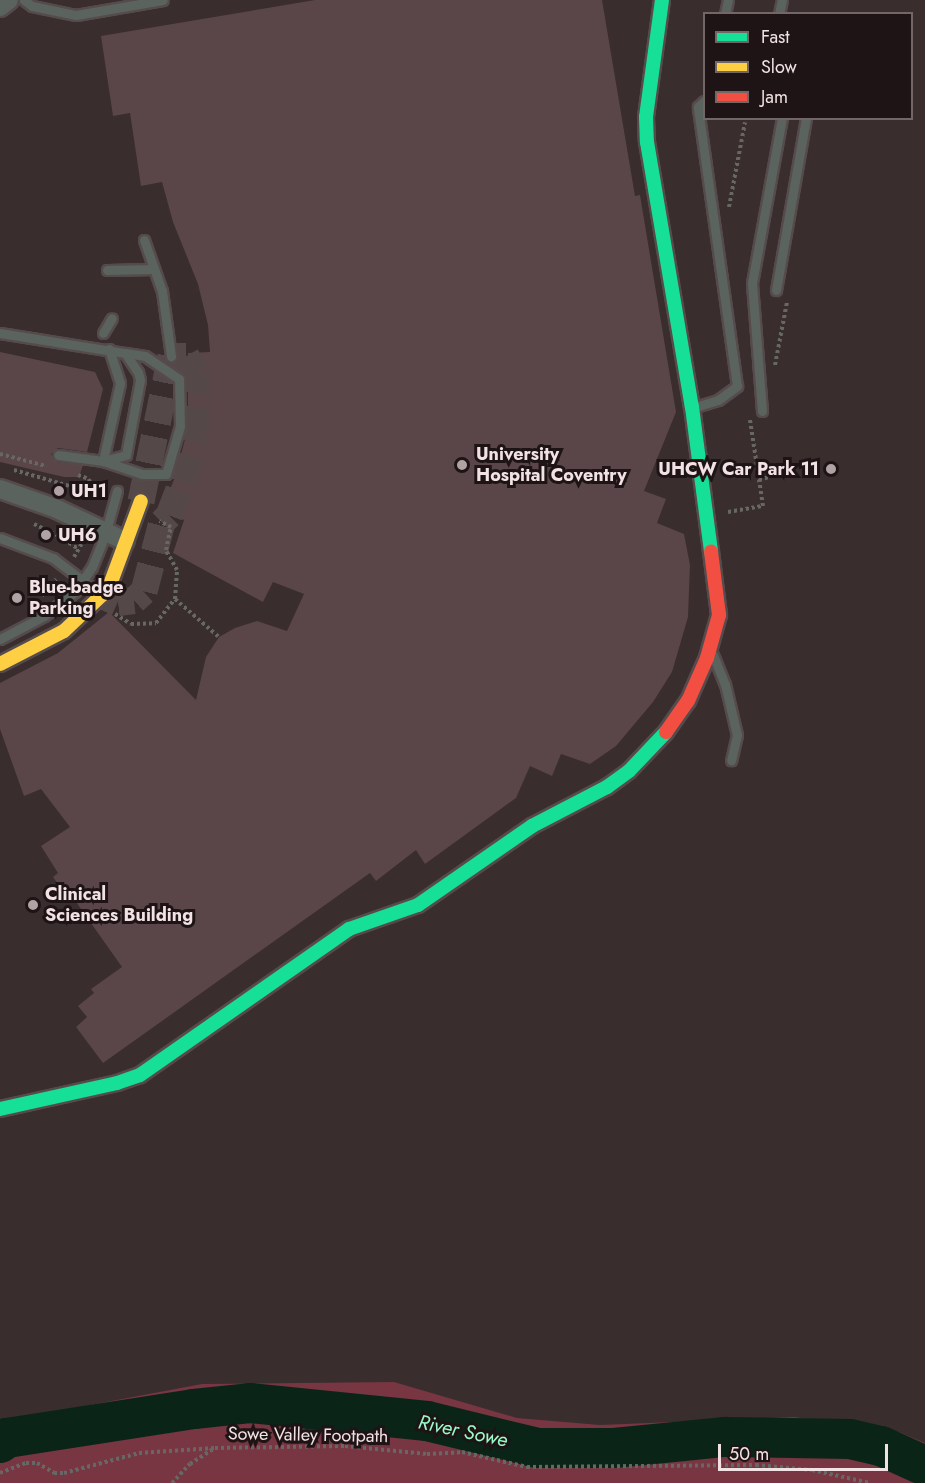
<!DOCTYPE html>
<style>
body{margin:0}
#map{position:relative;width:925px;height:1483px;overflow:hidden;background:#392d2e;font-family:Jost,sans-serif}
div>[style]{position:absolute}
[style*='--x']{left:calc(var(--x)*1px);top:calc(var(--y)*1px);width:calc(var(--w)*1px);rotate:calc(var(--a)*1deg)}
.green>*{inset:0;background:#773641}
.river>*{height:40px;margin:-20px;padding:0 20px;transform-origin:20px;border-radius:20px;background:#0a2518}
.building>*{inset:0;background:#5a4549}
.secondary-tunnel>*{height:27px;margin-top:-13.5px;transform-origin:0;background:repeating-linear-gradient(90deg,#554849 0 27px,transparent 0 41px)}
.path>*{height:4px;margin-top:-2px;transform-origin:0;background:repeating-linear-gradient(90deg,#676865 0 3px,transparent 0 6px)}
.roads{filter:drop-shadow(2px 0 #564b4c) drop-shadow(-2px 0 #564b4c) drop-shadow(0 2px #564b4c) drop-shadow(0 -2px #564b4c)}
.lane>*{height:9px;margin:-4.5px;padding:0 4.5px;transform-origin:4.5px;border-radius:4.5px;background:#5a635d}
.street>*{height:18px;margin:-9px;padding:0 9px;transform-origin:9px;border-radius:9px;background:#5a635d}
.fast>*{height:14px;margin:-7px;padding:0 7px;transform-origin:7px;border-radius:7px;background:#16e098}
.slow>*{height:14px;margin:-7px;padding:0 7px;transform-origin:7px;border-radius:7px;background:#ffcf43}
.jam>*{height:14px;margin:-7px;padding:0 7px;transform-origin:7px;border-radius:7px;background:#f24e42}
.dots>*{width:16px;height:16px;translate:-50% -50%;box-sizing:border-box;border:3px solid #1e1415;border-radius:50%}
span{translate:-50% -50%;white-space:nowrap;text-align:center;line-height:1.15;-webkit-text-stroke:6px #1e1415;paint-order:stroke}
.poi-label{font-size:18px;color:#f2e2e3;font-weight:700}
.left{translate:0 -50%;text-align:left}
.right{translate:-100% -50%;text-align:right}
.street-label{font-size:18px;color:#f2e2e3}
.water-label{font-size:20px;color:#9bfbc8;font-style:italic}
.legend{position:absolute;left:703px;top:12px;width:210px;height:108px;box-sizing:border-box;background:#1e1415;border:2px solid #736667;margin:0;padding:8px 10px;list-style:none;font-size:18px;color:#f2e2e3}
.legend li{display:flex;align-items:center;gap:12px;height:30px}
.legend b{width:30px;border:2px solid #736667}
.scale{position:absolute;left:718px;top:1444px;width:170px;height:27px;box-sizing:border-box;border:3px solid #f2e2e3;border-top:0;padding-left:8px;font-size:18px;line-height:21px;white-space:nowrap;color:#f2e2e3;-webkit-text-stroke:4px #1e1415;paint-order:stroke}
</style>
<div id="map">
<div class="green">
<i style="clip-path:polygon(394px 1382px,517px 1418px,600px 1425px,794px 1417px,899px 1432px,925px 1443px,925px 1483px,0 1483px,0 1422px,202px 1384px)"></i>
</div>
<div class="river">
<i style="--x:0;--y:1443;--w:9;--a:-36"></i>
<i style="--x:7;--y:1438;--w:189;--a:-8.8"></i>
<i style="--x:194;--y:1409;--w:56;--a:-6.1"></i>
<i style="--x:250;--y:1403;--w:178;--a:5.8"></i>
<i style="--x:427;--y:1421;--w:114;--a:13.7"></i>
<i style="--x:538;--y:1448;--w:76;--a:0"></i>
<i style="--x:614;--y:1448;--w:112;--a:-5.7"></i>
<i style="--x:725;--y:1437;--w:125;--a:0.9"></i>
<i style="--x:850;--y:1439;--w:32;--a:13"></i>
<i style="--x:881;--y:1446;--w:48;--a:24.4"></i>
</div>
<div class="building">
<i style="clip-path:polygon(315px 0,602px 0,635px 196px,640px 195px,676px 412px,644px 491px,666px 499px,657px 523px,684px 534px,690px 565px,688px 617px,672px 672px,653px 702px,616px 746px,590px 764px,561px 754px,552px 776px,530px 766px,516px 798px,425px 864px,416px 850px,376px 881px,370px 873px,103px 1063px,76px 1027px,87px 1017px,78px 1006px,94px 993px,91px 989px,122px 967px,69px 892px,66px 895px,53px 877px,58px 873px,41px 846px,70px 827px,41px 789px,24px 796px,0 729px,0 683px,58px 653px,109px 612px,196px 700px,206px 657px,219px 637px,235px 628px,257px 621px,287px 631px,304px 594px,273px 582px,263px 602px,173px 553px,184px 520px,161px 512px,175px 477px,188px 428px,188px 353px,210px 352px,208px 325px,198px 284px,173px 222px,162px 182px,141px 186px,130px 113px,113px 116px,101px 36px)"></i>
<i style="clip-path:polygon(0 352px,95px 372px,103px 389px,87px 452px,58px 448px,51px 454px,57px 462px,83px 465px,79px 477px,64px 477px,0 462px)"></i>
</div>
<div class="secondary-tunnel">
<i style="--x:102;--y:595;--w:17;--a:24"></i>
<i style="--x:118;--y:602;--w:16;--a:-7"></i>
<i style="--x:134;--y:600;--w:13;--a:-42"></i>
<i style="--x:144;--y:591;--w:71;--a:-75.4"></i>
<i style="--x:162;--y:522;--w:10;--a:-45"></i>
<i style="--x:169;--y:515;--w:36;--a:-69"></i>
<i style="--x:182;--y:481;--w:50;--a:-74.8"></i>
<i style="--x:195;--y:433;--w:60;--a:-89"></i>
<i style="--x:196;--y:373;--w:20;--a:-120"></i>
<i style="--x:186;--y:356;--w:15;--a:180"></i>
<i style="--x:171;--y:356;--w:148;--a:101.7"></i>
</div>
<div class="path">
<i style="--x:729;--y:207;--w:86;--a:-79.3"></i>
<i style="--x:775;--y:365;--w:64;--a:-79.2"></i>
<i style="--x:0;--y:454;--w:48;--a:14.6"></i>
<i style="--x:14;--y:470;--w:61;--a:16.1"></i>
<i style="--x:73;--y:487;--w:24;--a:30"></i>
<i style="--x:78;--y:475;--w:12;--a:20"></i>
<i style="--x:89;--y:479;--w:20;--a:75"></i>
<i style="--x:759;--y:480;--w:10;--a:-17"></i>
<i style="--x:728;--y:512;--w:36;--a:-10"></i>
<i style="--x:763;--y:506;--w:87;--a:-98.6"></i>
<i style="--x:34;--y:524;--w:28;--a:26"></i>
<i style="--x:59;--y:536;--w:23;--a:34"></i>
<i style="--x:74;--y:557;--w:16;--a:-60"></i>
<i style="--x:45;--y:596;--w:4;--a:-124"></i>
<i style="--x:43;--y:593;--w:19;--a:-47"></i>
<i style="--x:175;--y:599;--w:58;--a:40.8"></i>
<i style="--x:115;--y:614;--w:19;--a:32"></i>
<i style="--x:131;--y:624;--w:25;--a:-2"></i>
<i style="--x:156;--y:623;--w:31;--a:-52"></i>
<i style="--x:175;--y:599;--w:29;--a:-86"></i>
<i style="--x:177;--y:570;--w:23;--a:-119"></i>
<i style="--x:166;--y:550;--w:24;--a:-78"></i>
<i style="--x:171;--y:527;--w:13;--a:-153"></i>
<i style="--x:0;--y:1473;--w:28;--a:-21"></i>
<i style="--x:26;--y:1463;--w:11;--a:0"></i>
<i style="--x:37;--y:1463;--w:20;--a:30"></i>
<i style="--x:54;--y:1473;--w:10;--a:0"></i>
<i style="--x:64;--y:1473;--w:78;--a:-14.9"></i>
<i style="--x:139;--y:1453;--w:76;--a:-3.8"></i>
<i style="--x:215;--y:1448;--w:130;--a:-0.9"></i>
<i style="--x:345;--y:1446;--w:82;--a:5.6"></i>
<i style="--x:427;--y:1454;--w:35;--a:-3"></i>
<i style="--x:462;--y:1452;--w:67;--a:13"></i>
<i style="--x:527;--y:1467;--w:229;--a:-0.5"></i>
<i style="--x:756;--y:1465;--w:56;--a:5.1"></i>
<i style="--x:812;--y:1470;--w:59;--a:12.6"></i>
<i style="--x:172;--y:1483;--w:26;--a:-47"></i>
<i style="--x:190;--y:1464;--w:27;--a:-33"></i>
</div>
<div class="roads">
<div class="lane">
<i style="--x:24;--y:0;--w:10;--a:37"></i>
<i style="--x:32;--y:6;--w:45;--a:11.6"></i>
<i style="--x:76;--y:15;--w:88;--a:-9.8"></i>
<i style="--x:725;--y:14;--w:14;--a:-78"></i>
<i style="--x:779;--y:14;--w:14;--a:-78"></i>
<i style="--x:144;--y:240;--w:54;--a:70.6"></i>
<i style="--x:162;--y:291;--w:66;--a:82.1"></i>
<i style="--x:107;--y:270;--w:47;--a:-1.2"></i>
<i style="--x:776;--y:290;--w:175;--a:-80.1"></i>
<i style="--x:0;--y:333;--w:127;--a:9.1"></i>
<i style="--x:125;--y:353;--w:23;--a:56"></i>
<i style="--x:138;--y:372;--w:8;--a:76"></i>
<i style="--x:140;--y:380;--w:76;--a:100.6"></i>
<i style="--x:126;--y:455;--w:24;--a:165"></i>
<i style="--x:103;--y:461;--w:45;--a:-172.4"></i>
<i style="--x:103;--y:333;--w:17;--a:-59"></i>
<i style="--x:109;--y:349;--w:36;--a:72"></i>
<i style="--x:120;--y:383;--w:80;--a:102.3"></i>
<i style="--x:103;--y:461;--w:41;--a:18.4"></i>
<i style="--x:142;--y:474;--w:24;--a:0"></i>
<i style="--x:166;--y:474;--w:50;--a:-73.7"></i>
<i style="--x:180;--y:426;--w:47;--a:-91.2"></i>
<i style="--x:179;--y:379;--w:41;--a:-145.9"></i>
<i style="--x:145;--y:356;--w:20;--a:-171"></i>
<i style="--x:695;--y:407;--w:24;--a:-17"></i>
<i style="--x:718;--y:400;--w:24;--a:-36"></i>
<i style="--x:737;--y:386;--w:282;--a:-98"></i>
<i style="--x:698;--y:107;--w:8;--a:-45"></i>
<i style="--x:762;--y:411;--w:128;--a:-94.5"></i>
<i style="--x:752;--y:283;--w:168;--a:-79.7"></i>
<i style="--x:0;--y:538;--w:57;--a:20.7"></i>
<i style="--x:53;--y:558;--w:58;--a:37.3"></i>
<i style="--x:0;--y:639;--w:50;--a:-27.6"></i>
<i style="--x:44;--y:616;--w:39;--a:-38"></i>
<i style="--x:75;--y:592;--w:30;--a:-56"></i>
<i style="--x:92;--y:567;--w:31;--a:-68"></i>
<i style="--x:104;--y:538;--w:49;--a:-74.5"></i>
<i style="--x:713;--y:655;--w:31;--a:68"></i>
<i style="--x:725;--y:684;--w:52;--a:76.8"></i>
<i style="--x:737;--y:735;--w:26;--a:103"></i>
</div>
<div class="street">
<i style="--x:0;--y:7;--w:11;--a:-38"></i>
<i style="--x:0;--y:489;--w:60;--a:19.3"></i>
<i style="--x:57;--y:509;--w:75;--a:25.2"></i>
</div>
<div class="fast">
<i style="--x:662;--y:0;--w:118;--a:97.8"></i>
<i style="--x:646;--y:117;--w:25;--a:88"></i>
<i style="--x:647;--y:142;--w:269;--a:80.4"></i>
<i style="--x:692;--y:407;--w:146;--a:82.5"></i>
<i style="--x:0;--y:1109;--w:120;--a:-12.5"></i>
<i style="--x:117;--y:1083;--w:24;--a:-19"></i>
<i style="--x:140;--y:1075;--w:255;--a:-34.9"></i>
<i style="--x:349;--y:929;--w:73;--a:-19.2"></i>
<i style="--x:418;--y:905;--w:139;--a:-34.7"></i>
<i style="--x:532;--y:826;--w:85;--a:-27.5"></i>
<i style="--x:607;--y:787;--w:27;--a:-36"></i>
<i style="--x:629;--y:771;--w:54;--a:-46.5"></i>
</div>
<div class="slow">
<i style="--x:0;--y:664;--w:72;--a:-27.3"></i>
<i style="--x:64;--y:631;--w:52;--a:-43.5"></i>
<i style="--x:102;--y:595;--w:16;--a:-55"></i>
<i style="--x:111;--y:582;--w:86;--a:-69.7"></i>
</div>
<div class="jam">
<i style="--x:666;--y:732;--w:38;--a:-55"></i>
<i style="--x:688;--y:701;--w:47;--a:-66.2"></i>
<i style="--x:707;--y:658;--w:45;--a:-74.4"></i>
<i style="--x:719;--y:615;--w:64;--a:-97.2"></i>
</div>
</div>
<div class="dots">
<i style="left:462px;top:465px;background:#b1a3a4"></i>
<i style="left:831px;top:469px;background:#b1a3a4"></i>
<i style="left:59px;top:491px;background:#b1a3a4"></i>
<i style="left:46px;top:535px;background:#b1a3a4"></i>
<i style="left:17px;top:598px;background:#b1a3a4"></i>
<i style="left:33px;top:905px;background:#b1a3a4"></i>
</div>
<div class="poi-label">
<span class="left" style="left:476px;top:465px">University<br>Hospital Coventry</span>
<span class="right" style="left:819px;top:469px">UHCW Car Park 11</span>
<span class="left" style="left:71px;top:491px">UH1</span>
<span class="left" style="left:58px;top:535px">UH6</span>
<span class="left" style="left:29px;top:598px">Blue-badge<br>Parking</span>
<span class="left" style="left:45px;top:905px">Clinical<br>Sciences Building</span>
</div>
<div class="street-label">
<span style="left:308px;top:1435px;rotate:1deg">Sowe Valley Footpath</span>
</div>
<div class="water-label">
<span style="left:463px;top:1431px;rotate:12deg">River Sowe</span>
</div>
<ul class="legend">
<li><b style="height:8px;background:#16e098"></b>Fast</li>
<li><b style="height:8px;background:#ffcf43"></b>Slow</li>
<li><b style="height:8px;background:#f24e42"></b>Jam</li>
</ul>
<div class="scale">50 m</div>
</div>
